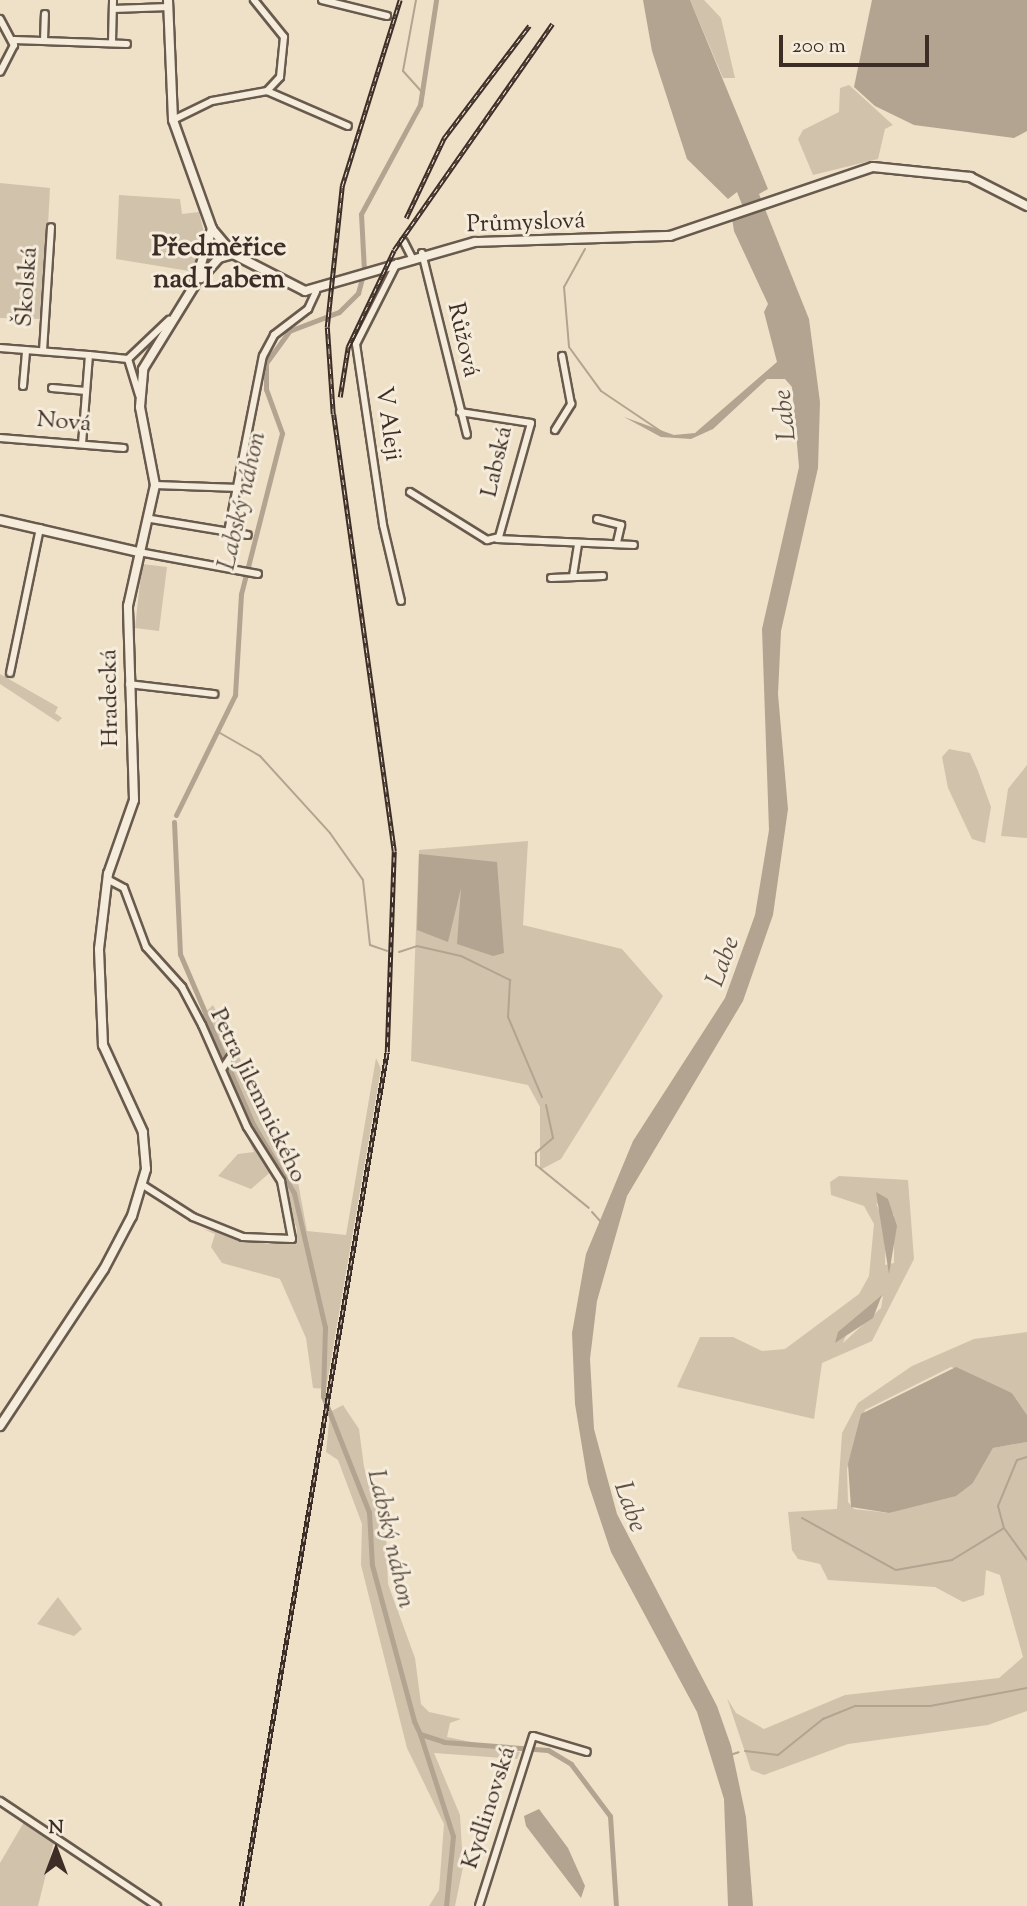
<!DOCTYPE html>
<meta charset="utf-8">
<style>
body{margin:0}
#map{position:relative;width:1027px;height:1906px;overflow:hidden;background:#efe1c7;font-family:"Sorts Mill Goudy",serif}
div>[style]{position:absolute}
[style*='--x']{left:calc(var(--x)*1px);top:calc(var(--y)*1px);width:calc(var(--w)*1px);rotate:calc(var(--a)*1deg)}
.green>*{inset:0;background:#d1c2ac}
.water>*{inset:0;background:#b2a490}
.stream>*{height:2px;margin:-1px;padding:0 1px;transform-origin:1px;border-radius:1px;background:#b2a490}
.canal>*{height:5px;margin:-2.5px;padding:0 2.5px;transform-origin:2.5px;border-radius:2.5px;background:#b2a490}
.roads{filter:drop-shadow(2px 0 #695a4e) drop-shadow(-2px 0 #695a4e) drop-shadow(0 2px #695a4e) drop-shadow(0 -2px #695a4e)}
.street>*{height:6px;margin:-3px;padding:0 3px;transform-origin:3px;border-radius:3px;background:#f5ecdb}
.secondary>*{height:8px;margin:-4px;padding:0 4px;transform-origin:4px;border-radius:4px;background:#f5ecdb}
.rail>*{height:4.5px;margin-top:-2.25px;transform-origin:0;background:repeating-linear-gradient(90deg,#f5ecdb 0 5px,#3c2d26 0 10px);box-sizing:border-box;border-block:2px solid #3c2d26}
span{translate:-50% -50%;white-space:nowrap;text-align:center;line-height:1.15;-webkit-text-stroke:6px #f5ecdb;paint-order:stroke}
.street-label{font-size:24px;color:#3c2d26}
.water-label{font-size:26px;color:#5f5146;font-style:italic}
.quarter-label{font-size:28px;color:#3c2d26;font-weight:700}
.north{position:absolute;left:21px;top:1815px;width:70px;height:70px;-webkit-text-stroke:5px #f5ecdb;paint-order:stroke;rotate:0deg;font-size:19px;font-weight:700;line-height:28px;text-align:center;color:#3c2d26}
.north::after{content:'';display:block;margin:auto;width:24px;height:32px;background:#3c2d26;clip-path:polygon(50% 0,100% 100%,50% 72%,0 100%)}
.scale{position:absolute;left:779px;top:35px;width:150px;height:32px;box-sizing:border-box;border:4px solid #3c2d26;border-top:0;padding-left:9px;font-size:21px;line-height:24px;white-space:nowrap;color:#3c2d26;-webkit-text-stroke:5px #f5ecdb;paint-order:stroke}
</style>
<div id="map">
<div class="green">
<i style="clip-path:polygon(690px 0,704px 0,721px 18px,735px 78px,723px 78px)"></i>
<i style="clip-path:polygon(849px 85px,893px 125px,885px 129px,878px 159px,813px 175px,798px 139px,803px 130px,839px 112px,840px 88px)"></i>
<i style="clip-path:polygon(0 183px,50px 188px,43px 319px,0 318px)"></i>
<i style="clip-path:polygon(119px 195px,180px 199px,182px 214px,199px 212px,207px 245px,195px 272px,116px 259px)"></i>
<i style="clip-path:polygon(142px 564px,167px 567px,159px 631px,135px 628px)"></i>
<i style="clip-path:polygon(0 674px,58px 707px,55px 713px,62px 718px,58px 722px,0 684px)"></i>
<i style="clip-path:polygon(949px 749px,970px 753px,978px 771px,991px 807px,985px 843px,972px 839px,948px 788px,942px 757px)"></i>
<i style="clip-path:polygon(1027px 765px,1027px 838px,1001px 836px,1008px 789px)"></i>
<i style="clip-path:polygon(528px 841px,523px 925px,622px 949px,663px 996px,561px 1159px,540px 1170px,540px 1107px,528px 1085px,411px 1061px,419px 850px)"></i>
<i style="clip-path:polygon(213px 1005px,239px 1055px,260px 1122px,295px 1166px,307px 1231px,346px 1235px,376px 1058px,381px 1069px,326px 1389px,313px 1388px,306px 1338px,280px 1279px,222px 1263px,211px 1247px,215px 1234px,203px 1229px,268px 1244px,295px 1242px,297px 1229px,274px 1169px,251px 1189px,218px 1176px,238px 1154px,254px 1152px,198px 1019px)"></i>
<i style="clip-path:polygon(evenodd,839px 1176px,908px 1180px,914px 1259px,872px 1341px,822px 1363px,814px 1419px,677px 1387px,700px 1337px,733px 1337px,762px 1351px,785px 1349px,859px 1294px,869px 1276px,874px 1224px,864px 1206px,831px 1195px,830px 1182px,839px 1176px,876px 1203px,894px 1215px,894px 1263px,885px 1265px,886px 1227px,876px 1203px,839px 1176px,883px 1296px,881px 1308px,843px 1343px,851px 1323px,883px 1296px)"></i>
<i style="clip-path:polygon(1027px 1332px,1027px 1415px,1012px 1393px,951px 1367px,865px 1410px,847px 1469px,848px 1502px,854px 1509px,889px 1513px,973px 1483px,993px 1448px,1027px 1442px,1027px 1711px,988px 1725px,848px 1744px,764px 1775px,751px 1770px,727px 1698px,736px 1713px,764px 1729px,845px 1695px,999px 1678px,1023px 1657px,1000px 1575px,986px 1570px,984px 1595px,963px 1602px,935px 1587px,828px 1580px,820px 1564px,798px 1559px,792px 1550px,788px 1512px,837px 1509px,842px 1433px,858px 1403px,912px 1366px,974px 1339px)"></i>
<i style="clip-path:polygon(343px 1405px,359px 1429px,364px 1467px,386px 1529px,388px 1584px,415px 1658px,421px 1704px,429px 1712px,461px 1719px,450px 1723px,447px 1737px,520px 1752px,517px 1759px,434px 1753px,460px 1815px,463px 1867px,455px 1906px,429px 1906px,439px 1890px,444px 1824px,407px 1748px,361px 1565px,362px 1524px,338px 1460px,326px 1452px,330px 1412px)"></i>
<i style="clip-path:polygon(58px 1597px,82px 1629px,74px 1636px,37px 1624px)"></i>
<i style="clip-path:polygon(24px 1822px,54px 1842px,38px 1906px,0 1906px,0 1863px)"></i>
</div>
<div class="water">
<i style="clip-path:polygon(643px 0,690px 0,768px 189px,759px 194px,809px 319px,820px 402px,818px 468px,781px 631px,778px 694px,788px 809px,773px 915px,743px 1001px,627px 1196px,597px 1301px,590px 1359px,594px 1429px,617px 1514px,717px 1706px,731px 1746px,746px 1817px,753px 1906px,728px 1906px,724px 1799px,697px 1712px,611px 1552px,588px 1483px,575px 1404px,572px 1333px,586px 1254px,633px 1141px,725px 998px,755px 915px,769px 830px,762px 629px,799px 467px,792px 387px,785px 379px,767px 379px,713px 429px,691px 439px,661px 437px,624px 417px,674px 435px,695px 433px,777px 362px,764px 312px,768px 304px,734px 231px,731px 212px,743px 207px,737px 192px,728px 199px,687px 159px,652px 51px)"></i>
<i style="clip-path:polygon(872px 0,1027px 0,1027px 131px,1014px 138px,914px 125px,875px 106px,854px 87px)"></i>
<i style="clip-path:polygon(419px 854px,497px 862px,504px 953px,493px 956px,457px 944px,461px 888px,448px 942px,417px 930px)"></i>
<i style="clip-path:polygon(876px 1192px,888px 1199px,897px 1226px,889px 1274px)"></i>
<i style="clip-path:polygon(882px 1295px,873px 1318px,835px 1343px,838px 1332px)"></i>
<i style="clip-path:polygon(956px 1367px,1012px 1393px,1027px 1415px,1027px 1442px,993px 1448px,973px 1483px,956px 1496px,889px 1513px,851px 1507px,848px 1464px,861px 1414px)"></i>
<i style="clip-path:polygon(539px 1809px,568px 1848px,585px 1886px,581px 1898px,526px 1826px,524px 1816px)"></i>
</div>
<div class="stream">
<i style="--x:416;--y:0;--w:72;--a:100.4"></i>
<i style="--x:403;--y:71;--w:31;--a:48"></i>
<i style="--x:585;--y:249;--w:43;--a:118.9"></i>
<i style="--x:564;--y:287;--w:60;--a:85.2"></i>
<i style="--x:569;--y:347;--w:54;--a:54"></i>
<i style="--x:601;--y:391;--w:73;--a:33.9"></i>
<i style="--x:220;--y:733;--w:46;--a:29.9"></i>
<i style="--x:260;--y:756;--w:104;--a:47.7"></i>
<i style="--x:330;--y:833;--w:57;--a:54.9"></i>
<i style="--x:363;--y:880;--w:65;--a:83.9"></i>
<i style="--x:370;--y:945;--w:18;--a:19"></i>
<i style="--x:399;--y:952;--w:19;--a:-18"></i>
<i style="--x:417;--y:946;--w:45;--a:12.8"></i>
<i style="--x:461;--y:956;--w:55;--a:26.1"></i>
<i style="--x:510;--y:980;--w:37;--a:93"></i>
<i style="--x:508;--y:1017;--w:87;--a:67"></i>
<i style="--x:546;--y:1105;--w:34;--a:78"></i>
<i style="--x:553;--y:1138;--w:23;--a:139"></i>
<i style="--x:536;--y:1153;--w:12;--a:90"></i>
<i style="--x:536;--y:1165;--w:68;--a:39.1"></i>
<i style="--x:592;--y:1212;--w:13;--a:48"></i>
<i style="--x:1027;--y:1457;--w:10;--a:163"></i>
<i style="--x:1017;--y:1460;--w:50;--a:112.4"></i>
<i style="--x:998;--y:1506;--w:23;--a:75"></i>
<i style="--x:1004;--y:1528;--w:39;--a:54"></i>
<i style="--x:802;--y:1518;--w:107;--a:29"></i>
<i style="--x:896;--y:1570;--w:57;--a:-10.1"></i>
<i style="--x:952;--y:1560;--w:61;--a:-31.6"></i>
<i style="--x:745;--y:1751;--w:33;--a:7"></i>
<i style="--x:778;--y:1755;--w:58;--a:-38.7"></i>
<i style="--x:823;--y:1719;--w:35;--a:-22"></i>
<i style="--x:856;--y:1706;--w:74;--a:0"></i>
<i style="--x:930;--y:1706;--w:99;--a:-10.5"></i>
<i style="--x:730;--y:1755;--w:9;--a:-18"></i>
</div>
<div class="canal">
<i style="--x:176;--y:815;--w:134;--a:-63.8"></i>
<i style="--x:235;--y:695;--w:101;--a:-86.6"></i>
<i style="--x:241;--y:594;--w:166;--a:-75.7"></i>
<i style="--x:282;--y:433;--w:47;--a:-110"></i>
<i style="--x:266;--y:389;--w:26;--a:-90"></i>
<i style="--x:266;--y:363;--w:39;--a:-54"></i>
<i style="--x:289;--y:331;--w:53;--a:-20.8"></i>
<i style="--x:339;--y:312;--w:27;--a:-45"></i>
<i style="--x:358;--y:293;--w:23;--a:-75"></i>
<i style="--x:364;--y:271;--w:57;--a:-93"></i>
<i style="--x:361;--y:214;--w:124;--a:-61.6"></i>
<i style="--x:420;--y:105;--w:106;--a:-81.3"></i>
<i style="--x:174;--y:822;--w:132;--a:87.4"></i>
<i style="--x:180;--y:954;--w:185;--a:66.8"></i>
<i style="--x:253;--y:1124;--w:80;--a:59.3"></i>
<i style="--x:294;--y:1193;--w:138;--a:77"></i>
<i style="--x:325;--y:1327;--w:69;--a:91.7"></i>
<i style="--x:323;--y:1396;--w:125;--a:68.4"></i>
<i style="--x:369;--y:1512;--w:53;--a:86.8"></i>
<i style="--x:372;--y:1565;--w:162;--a:74.9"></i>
<i style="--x:414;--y:1721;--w:14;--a:65"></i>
<i style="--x:420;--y:1734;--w:25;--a:18"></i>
<i style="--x:444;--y:1742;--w:104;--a:4.4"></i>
<i style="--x:548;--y:1750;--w:27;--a:31"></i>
<i style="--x:571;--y:1764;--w:65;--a:53.1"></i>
<i style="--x:610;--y:1816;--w:90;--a:86.2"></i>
<i style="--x:420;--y:1734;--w:107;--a:72.1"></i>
<i style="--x:453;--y:1836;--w:70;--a:95.7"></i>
</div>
<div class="roads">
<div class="street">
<i style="--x:322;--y:0;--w:67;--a:13.8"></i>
<i style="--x:113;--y:9;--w:56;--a:-2"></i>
<i style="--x:0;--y:19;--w:30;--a:62"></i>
<i style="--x:14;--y:45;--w:30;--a:117"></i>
<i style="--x:14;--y:40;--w:113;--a:2"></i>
<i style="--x:44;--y:40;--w:26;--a:-88"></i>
<i style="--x:112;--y:42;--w:42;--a:-88.6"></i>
<i style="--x:267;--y:91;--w:88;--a:23.4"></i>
<i style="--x:173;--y:120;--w:43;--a:-26"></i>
<i style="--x:212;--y:101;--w:56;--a:-10.3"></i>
<i style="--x:267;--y:91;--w:19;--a:-47"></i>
<i style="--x:280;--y:77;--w:40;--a:-84.3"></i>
<i style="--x:284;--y:37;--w:48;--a:-129"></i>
<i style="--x:404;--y:242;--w:16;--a:63"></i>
<i style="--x:422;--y:253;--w:187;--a:76.1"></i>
<i style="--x:397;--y:263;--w:91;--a:116.8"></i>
<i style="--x:356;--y:344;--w:183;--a:81.5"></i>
<i style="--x:383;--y:525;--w:78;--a:76.7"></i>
<i style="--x:0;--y:348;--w:89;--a:4.5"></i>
<i style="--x:89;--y:355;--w:89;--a:94.5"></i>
<i style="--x:43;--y:351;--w:124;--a:-86.3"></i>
<i style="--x:89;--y:355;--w:39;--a:6"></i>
<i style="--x:128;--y:359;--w:38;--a:73"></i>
<i style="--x:128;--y:359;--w:57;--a:-43.6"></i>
<i style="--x:23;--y:386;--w:36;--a:-85"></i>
<i style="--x:52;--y:388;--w:34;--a:5"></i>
<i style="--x:555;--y:430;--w:31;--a:-58"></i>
<i style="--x:571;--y:404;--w:49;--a:-100.6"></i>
<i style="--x:0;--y:438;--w:124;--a:4.6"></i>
<i style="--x:155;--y:485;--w:84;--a:2"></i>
<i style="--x:410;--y:492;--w:91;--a:31.9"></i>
<i style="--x:487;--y:540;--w:12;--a:-14"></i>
<i style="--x:499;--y:537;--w:118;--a:-74.3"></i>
<i style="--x:531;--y:423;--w:72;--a:-171.2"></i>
<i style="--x:151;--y:519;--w:98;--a:9.4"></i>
<i style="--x:597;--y:519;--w:25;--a:14"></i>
<i style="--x:621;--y:525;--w:18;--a:103"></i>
<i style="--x:228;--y:532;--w:179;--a:-78.8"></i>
<i style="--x:263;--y:356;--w:24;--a:-62"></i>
<i style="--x:274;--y:335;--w:43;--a:-37.4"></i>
<i style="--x:308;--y:309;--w:19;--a:-65"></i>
<i style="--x:497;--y:539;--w:137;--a:2.5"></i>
<i style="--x:139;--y:552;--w:121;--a:10.5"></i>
<i style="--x:573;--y:576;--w:32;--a:-81"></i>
<i style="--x:551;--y:578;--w:52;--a:-2.2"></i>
<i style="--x:10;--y:673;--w:148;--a:-78.3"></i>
<i style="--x:129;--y:684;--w:86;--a:6.7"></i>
<i style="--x:107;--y:879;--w:19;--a:28"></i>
<i style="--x:124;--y:888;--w:63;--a:69.6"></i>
<i style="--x:146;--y:947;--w:54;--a:48"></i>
<i style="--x:182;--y:987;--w:43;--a:62.2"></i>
<i style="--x:202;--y:1025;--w:111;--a:66.2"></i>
<i style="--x:247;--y:1127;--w:64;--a:57.8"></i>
<i style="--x:281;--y:1181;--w:59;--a:79.3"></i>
<i style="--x:292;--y:1239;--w:49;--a:-177.7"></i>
<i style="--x:243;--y:1237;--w:54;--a:-158.2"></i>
<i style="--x:193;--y:1217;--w:59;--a:-147.4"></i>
<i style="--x:223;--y:1068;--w:14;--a:-56"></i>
<i style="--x:0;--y:1801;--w:189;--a:33.8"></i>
<i style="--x:479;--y:1906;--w:178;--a:-72.4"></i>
<i style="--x:533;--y:1736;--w:56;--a:16.5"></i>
</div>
<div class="secondary">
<i style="--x:168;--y:0;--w:120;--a:87.6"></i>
<i style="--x:173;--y:120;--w:116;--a:70.3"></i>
<i style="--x:212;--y:229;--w:33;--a:50"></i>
<i style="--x:233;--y:254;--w:81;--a:27.2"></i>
<i style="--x:305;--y:291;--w:177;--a:-16.1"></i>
<i style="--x:475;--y:242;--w:195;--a:-1.8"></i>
<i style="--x:670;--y:236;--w:214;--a:-18.8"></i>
<i style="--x:873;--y:167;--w:98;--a:5.9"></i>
<i style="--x:970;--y:177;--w:64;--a:27"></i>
<i style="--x:201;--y:278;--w:27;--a:-48"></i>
<i style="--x:219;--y:258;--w:15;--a:-16"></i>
<i style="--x:0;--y:520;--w:143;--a:13"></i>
<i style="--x:0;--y:1426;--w:188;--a:-56.5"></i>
<i style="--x:104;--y:1269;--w:60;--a:-62.2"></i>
<i style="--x:132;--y:1216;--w:49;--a:-73.4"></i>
<i style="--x:146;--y:1169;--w:37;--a:-95"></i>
<i style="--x:143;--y:1132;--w:96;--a:-114.7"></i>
<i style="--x:103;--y:1045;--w:96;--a:-92.4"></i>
<i style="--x:99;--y:949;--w:76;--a:-83.2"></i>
<i style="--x:108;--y:874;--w:78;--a:-70.6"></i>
<i style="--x:134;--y:800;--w:194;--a:-91.8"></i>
<i style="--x:128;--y:606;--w:124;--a:-77.4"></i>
<i style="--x:155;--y:485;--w:79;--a:-100.9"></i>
<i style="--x:140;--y:407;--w:38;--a:-85"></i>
<i style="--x:143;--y:369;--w:97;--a:-58.4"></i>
<i style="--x:194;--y:286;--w:60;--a:-72.5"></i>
</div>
</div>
<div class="rail">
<i style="--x:406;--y:218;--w:89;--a:-64.6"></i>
<i style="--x:444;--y:138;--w:141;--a:-52.8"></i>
<i style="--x:340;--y:397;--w:51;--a:-80.9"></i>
<i style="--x:348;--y:347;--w:107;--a:-64.6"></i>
<i style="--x:394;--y:250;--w:276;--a:-55"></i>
<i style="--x:241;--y:1906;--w:866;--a:-80.3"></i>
<i style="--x:387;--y:1052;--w:201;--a:-88"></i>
<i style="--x:394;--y:851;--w:441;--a:-97.9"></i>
<i style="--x:333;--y:414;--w:87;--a:-93.9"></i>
<i style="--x:327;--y:327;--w:142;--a:-83.9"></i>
<i style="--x:342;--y:186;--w:195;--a:-72.7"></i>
</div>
<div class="street-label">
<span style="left:526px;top:224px;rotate:-2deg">Průmyslová</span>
<span style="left:28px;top:287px;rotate:-86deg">Školská</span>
<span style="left:462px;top:340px;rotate:77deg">Růžová</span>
<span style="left:64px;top:423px;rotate:5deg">Nová</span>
<span style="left:387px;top:424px;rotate:82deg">V Aleji</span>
<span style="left:498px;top:462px;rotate:-77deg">Labská</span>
<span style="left:111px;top:698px;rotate:-91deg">Hradecká</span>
<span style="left:257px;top:1096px;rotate:64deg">Petra Jilemnického</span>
<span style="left:490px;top:1808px;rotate:-72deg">Kydlinovská</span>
</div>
<div class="water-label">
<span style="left:786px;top:415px;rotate:-96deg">Labe</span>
<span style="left:243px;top:501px;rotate:-77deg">Labský náhon</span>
<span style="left:724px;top:962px;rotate:-70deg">Labe</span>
<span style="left:629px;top:1507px;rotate:70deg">Labe</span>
<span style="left:390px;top:1539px;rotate:77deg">Labský náhon</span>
</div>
<div class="quarter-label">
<span style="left:219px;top:264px">Předměřice<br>nad Labem</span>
</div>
<div class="north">N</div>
<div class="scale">200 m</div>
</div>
